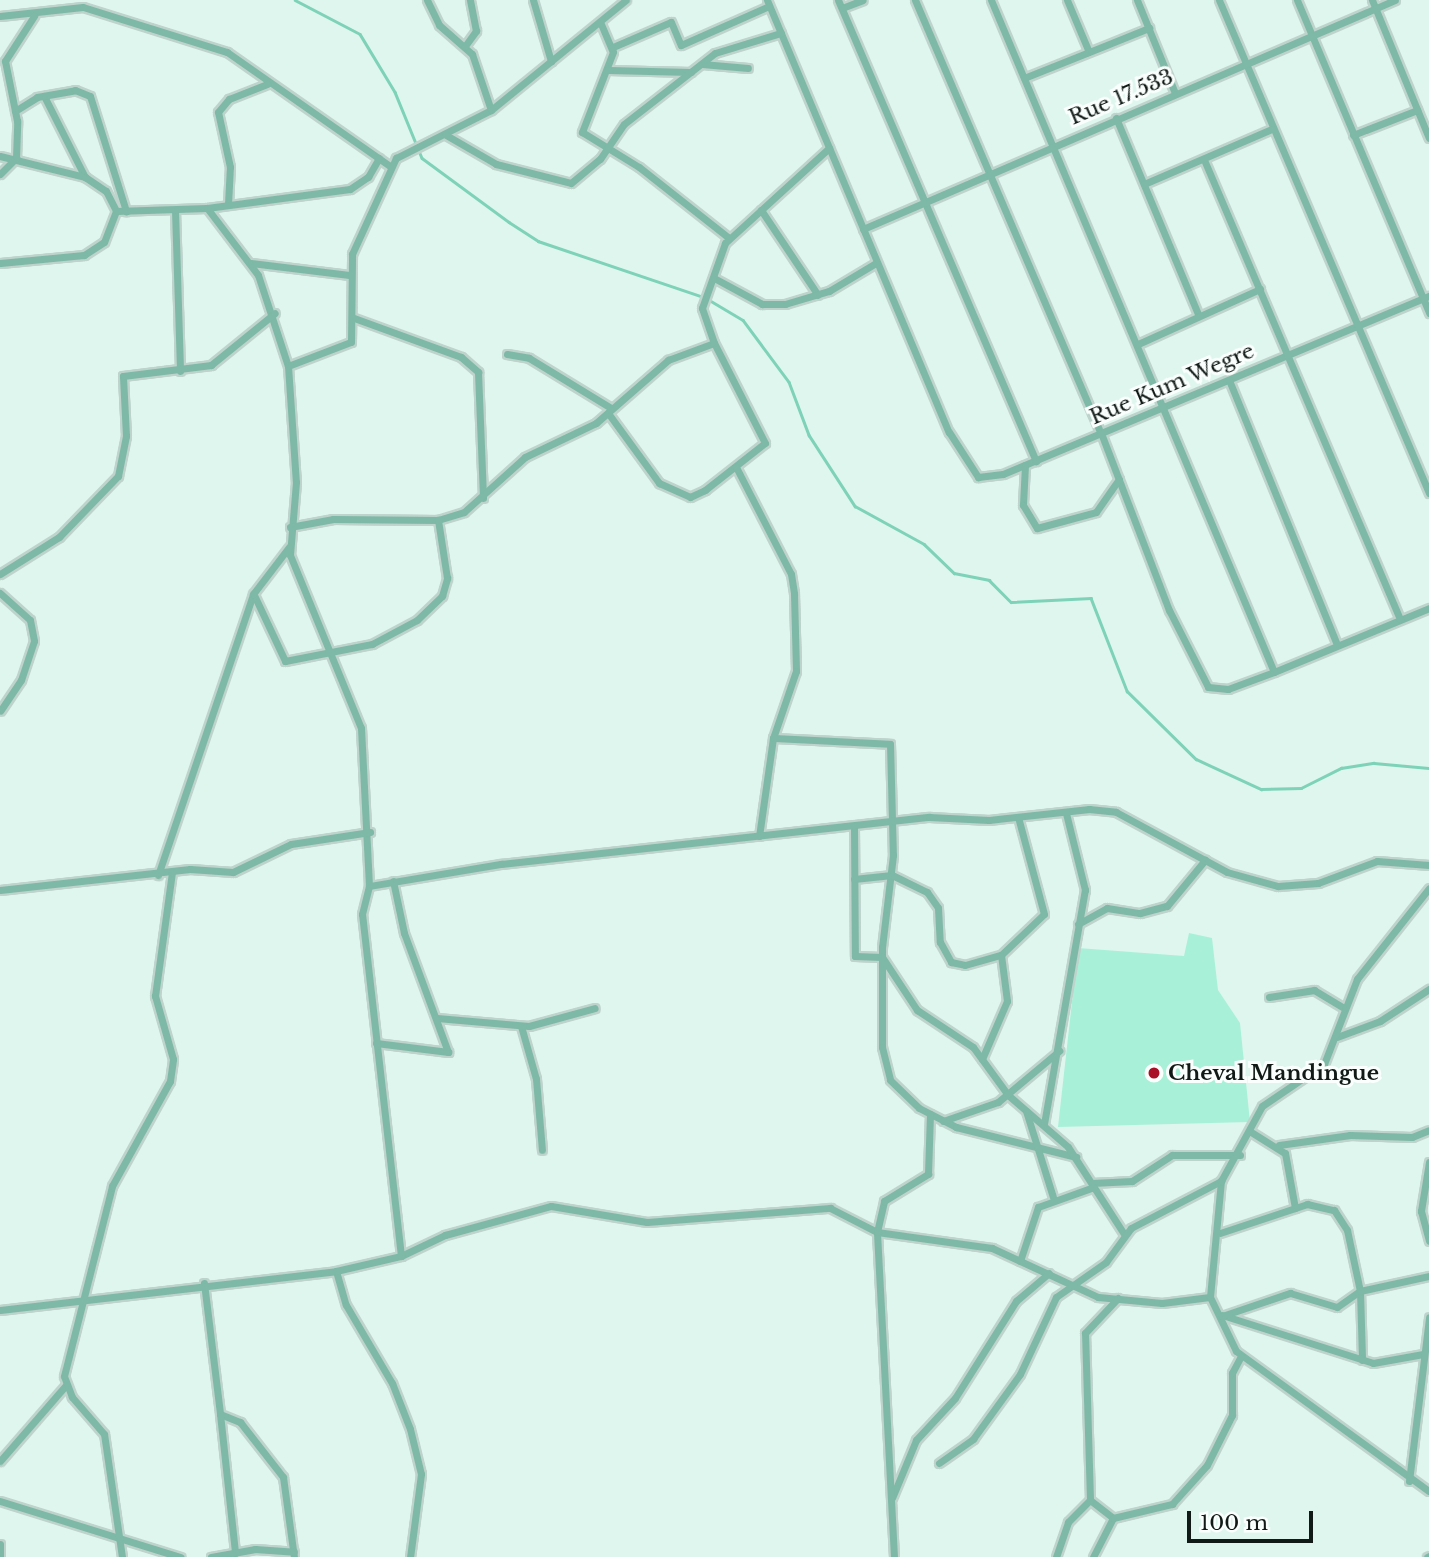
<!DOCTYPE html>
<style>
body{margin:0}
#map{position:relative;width:1429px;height:1557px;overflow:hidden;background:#dff6ee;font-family:"Libre Baskerville",serif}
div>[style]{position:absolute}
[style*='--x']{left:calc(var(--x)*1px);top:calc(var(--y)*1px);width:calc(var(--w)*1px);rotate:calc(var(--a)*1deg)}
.green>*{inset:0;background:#a9f0d9}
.stream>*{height:2.5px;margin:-1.25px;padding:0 1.25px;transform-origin:1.25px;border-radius:1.25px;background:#7ed2b8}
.roads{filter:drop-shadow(2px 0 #bed3cc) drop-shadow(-2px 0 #bed3cc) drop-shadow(0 2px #bed3cc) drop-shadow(0 -2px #bed3cc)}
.minor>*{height:7px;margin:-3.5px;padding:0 3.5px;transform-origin:3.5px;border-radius:3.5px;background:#7db9a6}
.dots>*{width:19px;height:19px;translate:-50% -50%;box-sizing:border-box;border:4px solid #fafffd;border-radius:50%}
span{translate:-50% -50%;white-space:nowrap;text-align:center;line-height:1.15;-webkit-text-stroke:6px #fafffd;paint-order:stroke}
.street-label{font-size:21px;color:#111a17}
.poi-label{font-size:21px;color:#111a17;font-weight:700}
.left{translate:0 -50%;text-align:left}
.scale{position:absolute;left:1187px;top:1511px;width:126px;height:32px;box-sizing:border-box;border:4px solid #111a17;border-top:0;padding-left:9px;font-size:21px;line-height:24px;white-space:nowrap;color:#111a17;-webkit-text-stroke:5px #fafffd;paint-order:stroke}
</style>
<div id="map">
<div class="green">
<i style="clip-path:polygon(1189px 933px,1212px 938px,1218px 990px,1240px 1023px,1250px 1122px,1058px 1127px,1078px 948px,1184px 956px)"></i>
</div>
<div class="stream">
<i style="--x:295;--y:0;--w:73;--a:27.6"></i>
<i style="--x:360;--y:34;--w:68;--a:58.9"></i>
<i style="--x:395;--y:92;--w:71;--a:67.8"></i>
<i style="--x:422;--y:158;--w:108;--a:36.3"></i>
<i style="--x:509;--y:222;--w:35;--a:33"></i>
<i style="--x:538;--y:241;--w:177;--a:18.7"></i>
<i style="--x:706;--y:298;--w:43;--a:30.7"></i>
<i style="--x:743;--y:320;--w:77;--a:53.4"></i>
<i style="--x:789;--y:382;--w:57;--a:69.3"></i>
<i style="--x:809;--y:435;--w:85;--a:57.1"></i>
<i style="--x:855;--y:506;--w:79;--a:28.8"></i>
<i style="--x:924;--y:544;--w:42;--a:44"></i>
<i style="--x:954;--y:573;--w:36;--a:11"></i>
<i style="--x:989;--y:580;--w:31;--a:45"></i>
<i style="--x:1011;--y:602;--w:80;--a:-2.9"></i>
<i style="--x:1091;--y:598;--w:100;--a:68.8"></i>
<i style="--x:1127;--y:691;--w:97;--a:44.6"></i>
<i style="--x:1196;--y:759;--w:72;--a:24.8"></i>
<i style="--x:1261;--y:789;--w:40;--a:-1.4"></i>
<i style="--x:1301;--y:788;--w:45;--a:-26.6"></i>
<i style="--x:1341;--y:768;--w:33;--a:-9"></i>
<i style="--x:1374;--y:763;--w:55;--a:5.2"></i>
</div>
<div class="roads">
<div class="minor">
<i style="--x:427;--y:0;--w:28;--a:64"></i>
<i style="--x:439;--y:25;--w:44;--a:41.3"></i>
<i style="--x:472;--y:54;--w:59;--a:71.3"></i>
<i style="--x:533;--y:0;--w:64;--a:73.6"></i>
<i style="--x:767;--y:0;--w:469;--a:67.2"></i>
<i style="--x:949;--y:432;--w:54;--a:57.2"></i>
<i style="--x:978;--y:477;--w:25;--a:-7"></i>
<i style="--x:1003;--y:474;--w:462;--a:-22.7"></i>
<i style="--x:838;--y:0;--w:502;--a:66.76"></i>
<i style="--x:915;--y:0;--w:471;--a:66.8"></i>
<i style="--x:1101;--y:433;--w:190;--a:69"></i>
<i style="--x:1169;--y:610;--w:86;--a:63.1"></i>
<i style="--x:1208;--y:687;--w:20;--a:6"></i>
<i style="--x:1228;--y:689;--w:49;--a:-20.3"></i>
<i style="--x:1274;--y:672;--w:168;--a:-22.4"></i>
<i style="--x:991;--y:0;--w:729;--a:67.16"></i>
<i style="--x:1067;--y:0;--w:56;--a:67.1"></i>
<i style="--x:1137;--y:0;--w:100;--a:67.8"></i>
<i style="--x:1219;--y:0;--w:536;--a:66.93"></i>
<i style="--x:1297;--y:0;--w:340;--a:67.1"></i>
<i style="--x:1372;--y:0;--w:149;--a:67.6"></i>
<i style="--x:842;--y:8;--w:22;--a:-21"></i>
<i style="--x:0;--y:16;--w:83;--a:-6.2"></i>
<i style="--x:83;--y:7;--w:151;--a:17.4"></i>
<i style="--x:227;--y:52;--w:199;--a:35"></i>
<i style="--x:601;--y:24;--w:30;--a:67"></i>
<i style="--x:613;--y:52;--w:86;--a:111.2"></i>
<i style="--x:582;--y:132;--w:67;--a:31.6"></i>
<i style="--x:639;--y:167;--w:115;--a:38.3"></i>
<i style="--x:465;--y:46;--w:19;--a:-54"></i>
<i style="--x:476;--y:31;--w:32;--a:-101"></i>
<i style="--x:613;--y:47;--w:63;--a:-23.3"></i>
<i style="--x:671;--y:22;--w:25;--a:67"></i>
<i style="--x:681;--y:45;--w:96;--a:-23.9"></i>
<i style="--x:702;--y:64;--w:46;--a:5"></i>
<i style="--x:608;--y:70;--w:83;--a:1.4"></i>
<i style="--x:1024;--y:78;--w:135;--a:-21.8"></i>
<i style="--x:44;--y:96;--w:91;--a:63.2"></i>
<i style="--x:15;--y:111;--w:26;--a:-32"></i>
<i style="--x:37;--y:97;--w:39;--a:-10"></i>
<i style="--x:75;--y:90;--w:16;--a:22"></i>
<i style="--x:90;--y:96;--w:121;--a:72.6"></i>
<i style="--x:1116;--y:118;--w:212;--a:67.3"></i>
<i style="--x:446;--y:135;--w:58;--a:30.1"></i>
<i style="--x:496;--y:164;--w:77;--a:14.2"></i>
<i style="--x:571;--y:183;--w:38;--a:-40"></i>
<i style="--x:600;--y:159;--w:42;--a:-55.6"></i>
<i style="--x:624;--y:124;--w:115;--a:-38"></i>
<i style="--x:715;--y:53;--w:69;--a:-16.9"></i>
<i style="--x:1353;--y:135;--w:69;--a:-21.3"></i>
<i style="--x:0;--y:156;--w:88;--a:13.9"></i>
<i style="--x:85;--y:177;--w:25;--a:34"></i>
<i style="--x:106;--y:191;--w:22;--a:63"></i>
<i style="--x:116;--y:211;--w:33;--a:111"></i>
<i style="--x:104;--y:242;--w:24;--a:147"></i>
<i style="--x:84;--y:255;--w:84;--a:174.6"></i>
<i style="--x:1205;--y:162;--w:497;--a:66.9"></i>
<i style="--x:0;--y:174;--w:23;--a:-45"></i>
<i style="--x:16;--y:158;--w:37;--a:-88"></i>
<i style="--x:17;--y:121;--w:61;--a:-101.3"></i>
<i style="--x:5;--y:61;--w:54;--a:-57.2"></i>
<i style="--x:1144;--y:184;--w:139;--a:-23.3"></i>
<i style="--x:228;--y:204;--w:37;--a:-87"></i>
<i style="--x:230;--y:167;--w:56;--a:-102.3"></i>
<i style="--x:218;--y:112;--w:17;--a:-50"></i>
<i style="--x:229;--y:99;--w:41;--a:-21.5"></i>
<i style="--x:207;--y:208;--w:84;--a:52.7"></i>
<i style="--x:258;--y:275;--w:96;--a:71.8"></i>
<i style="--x:288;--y:366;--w:116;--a:86.1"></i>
<i style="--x:296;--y:482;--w:73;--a:94.7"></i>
<i style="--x:290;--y:555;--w:187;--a:67.7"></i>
<i style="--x:361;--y:728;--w:158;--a:87.1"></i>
<i style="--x:175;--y:210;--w:161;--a:88.2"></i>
<i style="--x:761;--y:210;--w:102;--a:56.2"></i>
<i style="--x:116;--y:211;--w:91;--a:-1.9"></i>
<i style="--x:207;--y:208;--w:144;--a:-7.6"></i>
<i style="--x:350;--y:189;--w:22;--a:-34"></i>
<i style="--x:368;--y:177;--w:22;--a:-60"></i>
<i style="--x:863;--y:229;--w:579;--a:-23.29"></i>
<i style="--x:251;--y:263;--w:99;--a:7"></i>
<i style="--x:714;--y:278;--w:55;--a:28.4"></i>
<i style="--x:762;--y:304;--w:23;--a:0"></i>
<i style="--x:785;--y:304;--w:46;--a:-16.5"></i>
<i style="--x:829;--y:291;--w:55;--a:-30.8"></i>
<i style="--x:354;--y:318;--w:114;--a:20"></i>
<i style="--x:461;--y:357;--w:23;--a:41"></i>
<i style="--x:478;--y:372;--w:126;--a:87.7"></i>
<i style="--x:1138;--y:344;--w:134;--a:-24.3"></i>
<i style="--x:507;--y:354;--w:22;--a:10"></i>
<i style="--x:529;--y:358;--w:96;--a:31.4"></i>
<i style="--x:288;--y:366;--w:67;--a:-20.9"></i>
<i style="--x:351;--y:342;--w:88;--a:-89.3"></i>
<i style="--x:352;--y:254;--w:106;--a:-65.4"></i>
<i style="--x:396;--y:158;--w:106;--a:-26.8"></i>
<i style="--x:491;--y:110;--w:174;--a:-39.2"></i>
<i style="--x:1229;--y:380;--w:285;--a:67.8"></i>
<i style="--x:608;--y:413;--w:87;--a:53.9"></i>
<i style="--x:659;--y:483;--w:34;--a:24"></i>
<i style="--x:690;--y:497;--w:17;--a:-25"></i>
<i style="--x:705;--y:490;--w:76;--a:-38.1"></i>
<i style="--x:765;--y:443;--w:112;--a:-117"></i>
<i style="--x:1025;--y:465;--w:40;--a:92.9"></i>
<i style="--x:1023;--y:505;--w:27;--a:59"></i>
<i style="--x:1037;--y:528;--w:61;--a:-15.2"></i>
<i style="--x:1096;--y:512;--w:40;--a:-55.1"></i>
<i style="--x:736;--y:467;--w:120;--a:62.8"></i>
<i style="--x:791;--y:574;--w:20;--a:81"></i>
<i style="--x:794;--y:594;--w:77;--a:88.5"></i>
<i style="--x:796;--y:671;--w:71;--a:108.9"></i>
<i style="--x:773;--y:738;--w:99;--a:98.1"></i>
<i style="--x:290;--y:527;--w:44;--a:-10.5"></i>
<i style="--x:333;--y:519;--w:105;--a:0.5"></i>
<i style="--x:438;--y:520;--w:27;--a:-17"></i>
<i style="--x:464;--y:512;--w:82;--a:-42"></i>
<i style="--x:525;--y:457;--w:79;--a:-25.6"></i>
<i style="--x:596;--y:423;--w:96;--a:-41.2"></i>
<i style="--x:668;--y:360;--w:49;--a:-20.3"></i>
<i style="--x:714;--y:343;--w:37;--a:-109"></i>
<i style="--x:702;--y:308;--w:69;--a:-70.5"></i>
<i style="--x:725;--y:243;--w:141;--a:-42.4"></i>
<i style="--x:0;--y:574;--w:70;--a:-32.1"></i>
<i style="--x:59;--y:537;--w:85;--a:-46"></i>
<i style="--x:118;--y:476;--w:41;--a:-78.7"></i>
<i style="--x:126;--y:436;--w:60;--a:-92.9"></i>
<i style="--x:123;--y:376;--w:89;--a:-7.1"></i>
<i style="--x:211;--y:365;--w:82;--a:-39.1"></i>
<i style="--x:0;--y:593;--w:40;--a:42"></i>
<i style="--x:30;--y:620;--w:21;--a:79"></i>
<i style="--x:34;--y:641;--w:41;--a:108.4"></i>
<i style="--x:21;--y:680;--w:37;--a:124"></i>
<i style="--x:254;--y:595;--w:73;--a:64.8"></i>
<i style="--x:285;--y:661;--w:89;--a:-11.1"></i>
<i style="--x:372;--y:644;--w:51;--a:-28.1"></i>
<i style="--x:417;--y:620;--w:35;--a:-44"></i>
<i style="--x:442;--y:596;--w:19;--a:-74"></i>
<i style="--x:447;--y:578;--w:59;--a:-98.8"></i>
<i style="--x:773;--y:738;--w:117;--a:2.9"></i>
<i style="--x:890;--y:744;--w:111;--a:88.5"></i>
<i style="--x:893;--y:855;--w:93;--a:96.8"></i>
<i style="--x:882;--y:947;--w:100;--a:90"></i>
<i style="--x:882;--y:1047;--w:34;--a:76"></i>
<i style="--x:890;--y:1080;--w:40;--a:44"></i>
<i style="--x:919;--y:1108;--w:42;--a:27.2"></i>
<i style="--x:956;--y:1127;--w:124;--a:14"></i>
<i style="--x:854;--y:827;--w:129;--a:89.6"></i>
<i style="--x:855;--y:956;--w:27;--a:2"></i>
<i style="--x:882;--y:957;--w:64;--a:56.6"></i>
<i style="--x:917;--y:1010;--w:67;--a:33.5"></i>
<i style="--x:973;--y:1047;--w:59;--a:53.9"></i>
<i style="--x:1008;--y:1095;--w:79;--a:40.9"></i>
<i style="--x:1068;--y:1147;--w:103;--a:57.2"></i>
<i style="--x:158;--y:875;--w:297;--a:-71.3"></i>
<i style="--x:253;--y:594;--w:59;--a:-52.5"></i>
<i style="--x:854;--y:879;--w:38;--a:-6"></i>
<i style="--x:892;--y:875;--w:39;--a:26"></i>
<i style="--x:927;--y:892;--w:19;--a:55"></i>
<i style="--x:938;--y:908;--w:34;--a:87"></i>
<i style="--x:940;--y:942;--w:23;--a:61"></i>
<i style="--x:951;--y:962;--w:14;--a:12"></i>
<i style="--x:965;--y:965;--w:37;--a:-16"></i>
<i style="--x:1001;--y:955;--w:59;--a:-43.6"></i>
<i style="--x:1044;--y:914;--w:100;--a:-105"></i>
<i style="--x:0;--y:890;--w:191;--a:-6.3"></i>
<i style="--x:190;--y:869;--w:43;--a:4"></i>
<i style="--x:233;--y:872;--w:64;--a:-25.8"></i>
<i style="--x:291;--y:844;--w:80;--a:-8.6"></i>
<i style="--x:1078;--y:924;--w:33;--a:-29"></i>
<i style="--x:1107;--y:908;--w:33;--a:9"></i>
<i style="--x:1140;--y:913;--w:28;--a:-15"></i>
<i style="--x:1167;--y:906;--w:60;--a:-50.4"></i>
<i style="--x:1269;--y:997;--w:46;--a:-8.8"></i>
<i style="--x:1314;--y:990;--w:33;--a:31"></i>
<i style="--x:437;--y:1018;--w:92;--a:5"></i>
<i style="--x:529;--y:1026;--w:68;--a:-15.3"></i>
<i style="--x:521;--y:1026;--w:55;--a:74.2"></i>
<i style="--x:536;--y:1079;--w:71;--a:85.2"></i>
<i style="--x:1337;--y:1037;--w:46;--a:-20.4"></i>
<i style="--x:1380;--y:1021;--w:59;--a:-33.1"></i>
<i style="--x:376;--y:1043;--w:73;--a:7.1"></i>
<i style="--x:448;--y:1052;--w:127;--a:-110.3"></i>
<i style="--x:404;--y:933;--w:53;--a:-101.9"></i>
<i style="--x:982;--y:1059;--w:63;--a:-66.7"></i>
<i style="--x:1007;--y:1001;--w:46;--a:-97.4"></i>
<i style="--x:1026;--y:1111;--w:90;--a:72.6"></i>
<i style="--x:943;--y:1121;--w:58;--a:-19.1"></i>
<i style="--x:998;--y:1102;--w:80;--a:-39.9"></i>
<i style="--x:1044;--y:1124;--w:238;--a:-80.1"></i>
<i style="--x:1085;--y:890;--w:79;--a:-103.9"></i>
<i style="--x:1251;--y:1132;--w:40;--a:32"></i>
<i style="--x:1285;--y:1153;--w:56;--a:79.7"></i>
<i style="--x:1279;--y:1145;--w:72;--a:-8"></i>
<i style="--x:1350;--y:1135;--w:62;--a:1.8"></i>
<i style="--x:1412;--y:1137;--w:18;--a:-22"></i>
<i style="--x:1429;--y:1162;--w:50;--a:99.3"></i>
<i style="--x:1421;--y:1211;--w:31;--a:75"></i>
<i style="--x:1092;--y:1183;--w:40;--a:-2.9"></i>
<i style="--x:1132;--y:1181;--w:48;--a:-33"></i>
<i style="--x:1172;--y:1155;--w:68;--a:0"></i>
<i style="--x:1220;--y:1233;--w:92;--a:-18.4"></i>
<i style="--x:1307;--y:1204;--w:28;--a:13"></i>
<i style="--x:1334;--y:1210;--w:24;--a:57"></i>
<i style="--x:1347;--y:1230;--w:62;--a:78"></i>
<i style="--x:1360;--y:1291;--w:69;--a:88.3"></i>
<i style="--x:401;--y:1256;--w:49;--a:-25.5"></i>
<i style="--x:445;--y:1235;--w:110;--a:-15.3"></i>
<i style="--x:551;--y:1206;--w:97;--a:9.5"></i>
<i style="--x:647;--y:1222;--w:184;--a:-4.4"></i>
<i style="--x:830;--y:1208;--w:53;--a:27.1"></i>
<i style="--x:877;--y:1232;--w:116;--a:7.9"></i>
<i style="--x:992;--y:1248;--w:117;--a:24.8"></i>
<i style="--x:1098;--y:1297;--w:64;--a:5.4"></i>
<i style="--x:1162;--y:1303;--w:48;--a:-7.1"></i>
<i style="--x:1210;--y:1297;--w:60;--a:64.3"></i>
<i style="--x:1236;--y:1351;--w:238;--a:36"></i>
<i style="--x:1020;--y:1261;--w:57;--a:-71.6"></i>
<i style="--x:1038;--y:1207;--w:59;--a:-19.7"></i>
<i style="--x:336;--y:1271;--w:35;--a:74"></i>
<i style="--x:346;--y:1305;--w:91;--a:59.5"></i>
<i style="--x:392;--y:1383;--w:49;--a:68.6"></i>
<i style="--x:410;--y:1429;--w:46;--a:76.3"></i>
<i style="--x:421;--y:1474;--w:84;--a:97.5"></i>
<i style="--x:204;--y:1283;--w:132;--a:83"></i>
<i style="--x:220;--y:1414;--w:22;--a:22"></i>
<i style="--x:240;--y:1422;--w:70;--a:52"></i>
<i style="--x:283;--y:1477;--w:81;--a:82.2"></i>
<i style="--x:1210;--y:1297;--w:117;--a:-84.6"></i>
<i style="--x:0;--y:1310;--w:338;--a:-6.6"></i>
<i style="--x:336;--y:1271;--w:67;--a:-13"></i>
<i style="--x:401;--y:1256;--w:344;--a:-96.5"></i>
<i style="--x:362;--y:914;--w:29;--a:-76"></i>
<i style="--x:369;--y:886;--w:134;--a:-9.5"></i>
<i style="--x:501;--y:864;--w:431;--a:-6.3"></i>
<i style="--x:929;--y:817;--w:60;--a:2.9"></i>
<i style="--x:989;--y:820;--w:101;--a:-6.3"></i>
<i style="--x:1089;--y:809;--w:27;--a:6"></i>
<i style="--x:1116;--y:812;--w:126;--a:28.4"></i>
<i style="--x:1227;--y:872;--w:53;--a:15.4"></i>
<i style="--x:1278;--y:886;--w:40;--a:-4.3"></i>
<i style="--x:1318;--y:883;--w:63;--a:-20.4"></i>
<i style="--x:1377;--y:861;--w:52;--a:4.4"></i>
<i style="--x:1222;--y:1315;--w:158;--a:17.6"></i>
<i style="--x:1373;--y:1363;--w:51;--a:-10.2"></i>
<i style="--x:1222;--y:1316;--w:72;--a:-18.7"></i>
<i style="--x:1290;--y:1293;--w:49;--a:16.6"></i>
<i style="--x:1337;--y:1307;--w:28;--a:-35"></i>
<i style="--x:1360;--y:1291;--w:71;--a:-12.3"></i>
<i style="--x:220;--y:1414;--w:140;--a:83.8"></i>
<i style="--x:0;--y:1461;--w:101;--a:-49"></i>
<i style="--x:939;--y:1463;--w:42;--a:-35.2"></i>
<i style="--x:973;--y:1439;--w:80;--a:-54.1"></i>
<i style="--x:1020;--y:1374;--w:85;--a:-64.9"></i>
<i style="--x:1056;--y:1297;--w:61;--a:-35"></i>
<i style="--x:1106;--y:1262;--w:42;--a:-53.7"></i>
<i style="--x:1131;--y:1228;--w:102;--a:-27.6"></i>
<i style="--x:1221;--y:1181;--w:85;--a:-61.3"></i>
<i style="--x:1262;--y:1106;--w:75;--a:-34.1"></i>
<i style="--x:1324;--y:1064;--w:91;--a:-68.8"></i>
<i style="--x:1357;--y:979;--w:116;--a:-51.6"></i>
<i style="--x:1409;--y:1481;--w:165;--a:-83"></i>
<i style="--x:892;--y:1498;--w:63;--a:-67.5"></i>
<i style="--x:916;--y:1440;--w:57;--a:-47.1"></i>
<i style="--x:955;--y:1398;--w:115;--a:-57.8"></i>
<i style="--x:1016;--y:1301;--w:43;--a:-40.3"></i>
<i style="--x:1090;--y:1500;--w:29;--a:38"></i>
<i style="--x:0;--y:1501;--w:189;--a:17.3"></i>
<i style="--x:0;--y:1544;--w:13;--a:90"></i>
<i style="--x:122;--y:1557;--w:124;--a:-98.3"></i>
<i style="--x:104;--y:1434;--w:49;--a:-130.9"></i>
<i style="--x:72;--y:1397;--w:22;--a:-111"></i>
<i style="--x:64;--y:1376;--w:196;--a:-75.8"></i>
<i style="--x:112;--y:1186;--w:120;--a:-61.1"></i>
<i style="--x:170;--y:1081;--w:22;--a:-82"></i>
<i style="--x:173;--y:1059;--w:66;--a:-105.9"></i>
<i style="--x:155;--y:996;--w:125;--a:-82.2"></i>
<i style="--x:211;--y:1557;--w:45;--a:-10.3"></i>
<i style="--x:255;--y:1549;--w:39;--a:4"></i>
<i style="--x:894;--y:1557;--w:325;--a:-93"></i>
<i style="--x:877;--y:1232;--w:32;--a:-77"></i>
<i style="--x:884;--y:1201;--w:52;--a:-31.5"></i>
<i style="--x:928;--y:1174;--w:60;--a:-88.1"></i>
<i style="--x:1056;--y:1557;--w:37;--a:-71"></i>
<i style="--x:1068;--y:1522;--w:31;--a:-45"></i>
<i style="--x:1090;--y:1500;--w:167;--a:-91.7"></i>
<i style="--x:1085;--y:1333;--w:48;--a:-46.7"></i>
<i style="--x:1093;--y:1557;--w:44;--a:-62.9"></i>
<i style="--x:1113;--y:1518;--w:61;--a:-13.3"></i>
<i style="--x:1172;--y:1504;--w:52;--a:-48.1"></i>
<i style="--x:1207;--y:1465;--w:56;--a:-63.4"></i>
<i style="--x:1232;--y:1415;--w:42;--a:-90"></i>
<i style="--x:1232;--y:1373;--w:19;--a:-62"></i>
<i style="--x:1427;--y:1557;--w:2;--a:-27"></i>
</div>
</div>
<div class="dots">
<i style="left:1154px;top:1073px;background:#a71026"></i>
</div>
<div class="street-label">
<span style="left:1121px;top:97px;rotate:-23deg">Rue 17.533</span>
<span style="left:1172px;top:384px;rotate:-23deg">Rue Kum Wegre</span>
</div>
<div class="poi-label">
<span class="left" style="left:1168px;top:1073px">Cheval Mandingue</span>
</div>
<div class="scale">100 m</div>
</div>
